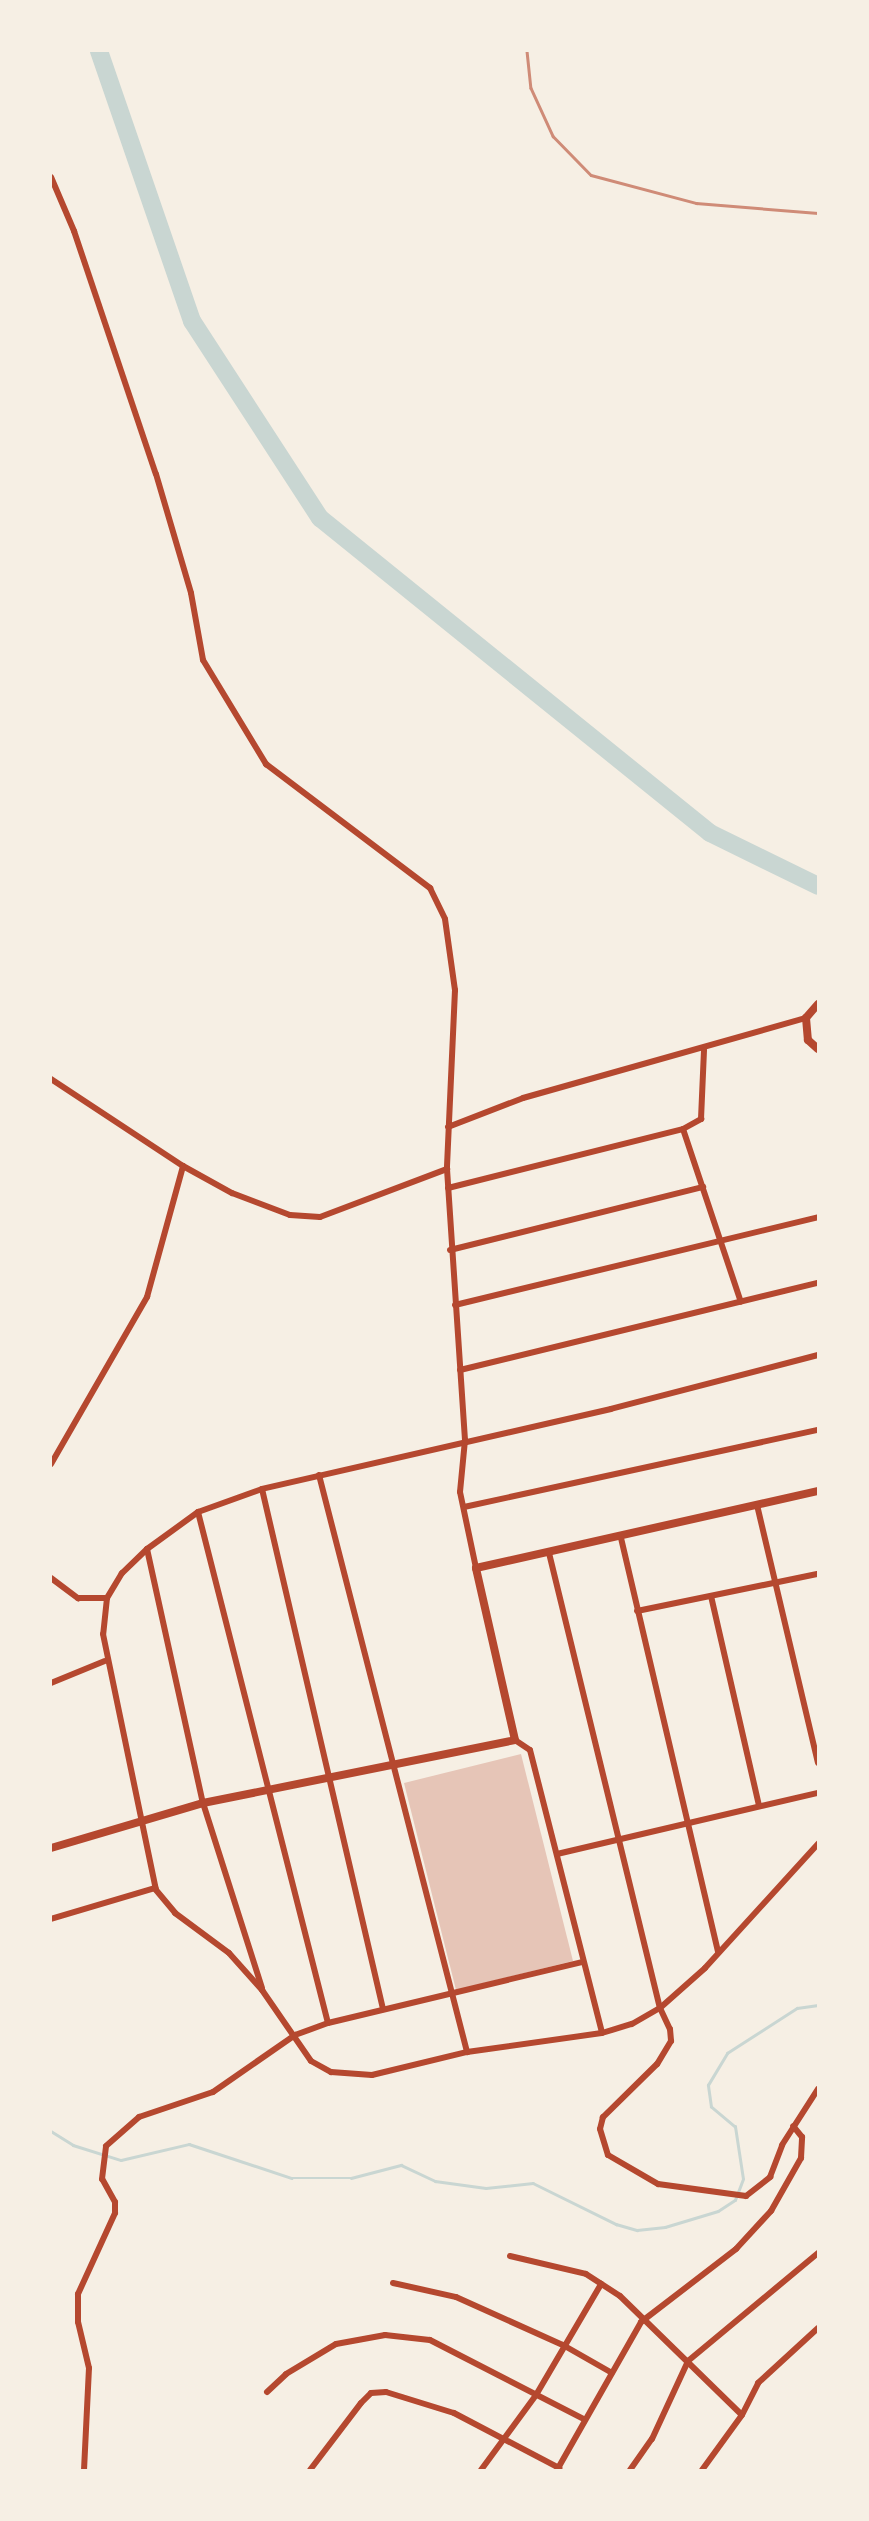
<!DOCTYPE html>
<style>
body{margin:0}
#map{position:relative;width:869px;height:2521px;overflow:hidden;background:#f6efe4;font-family:Lato,sans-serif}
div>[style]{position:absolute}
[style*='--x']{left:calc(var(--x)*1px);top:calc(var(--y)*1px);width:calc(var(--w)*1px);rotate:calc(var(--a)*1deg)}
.stream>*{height:2.5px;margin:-1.25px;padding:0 1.25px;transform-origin:1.25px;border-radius:1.25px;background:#c9d6d2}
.river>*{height:18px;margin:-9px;padding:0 9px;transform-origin:9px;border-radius:9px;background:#c9d6d2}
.building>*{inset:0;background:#e6c5b7}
.minor>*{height:6px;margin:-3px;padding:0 3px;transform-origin:3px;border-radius:3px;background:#b5482f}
.secondary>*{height:8px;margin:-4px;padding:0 4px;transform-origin:4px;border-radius:4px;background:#b5482f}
.rail>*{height:2.5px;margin:-1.25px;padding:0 1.25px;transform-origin:1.25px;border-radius:1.25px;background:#cf8b77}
span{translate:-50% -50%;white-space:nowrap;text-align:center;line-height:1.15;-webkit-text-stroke:5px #f6efe4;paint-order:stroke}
.frame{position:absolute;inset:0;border:52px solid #f6efe4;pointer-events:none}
</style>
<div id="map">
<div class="stream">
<i style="--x:51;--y:2131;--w:26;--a:32"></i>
<i style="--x:73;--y:2145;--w:50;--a:17.4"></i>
<i style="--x:121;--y:2160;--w:70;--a:-13.2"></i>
<i style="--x:189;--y:2144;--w:108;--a:18.3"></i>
<i style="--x:292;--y:2178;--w:59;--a:0"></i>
<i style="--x:351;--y:2178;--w:52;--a:-14.6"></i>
<i style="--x:401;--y:2165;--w:38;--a:25"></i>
<i style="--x:435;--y:2181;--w:51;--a:7.8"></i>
<i style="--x:486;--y:2188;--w:47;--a:-6.1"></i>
<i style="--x:533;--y:2183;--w:93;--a:26.3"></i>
<i style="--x:616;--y:2224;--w:22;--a:16"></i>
<i style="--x:637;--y:2230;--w:28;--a:-6"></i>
<i style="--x:665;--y:2227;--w:55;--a:-16.8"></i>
<i style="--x:718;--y:2211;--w:20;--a:-33"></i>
<i style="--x:735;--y:2200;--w:22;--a:-69"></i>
<i style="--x:743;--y:2179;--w:53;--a:-98.7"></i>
<i style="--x:735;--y:2127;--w:31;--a:-140"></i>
<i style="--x:711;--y:2107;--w:22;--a:-98"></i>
<i style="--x:708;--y:2085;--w:37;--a:-59"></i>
<i style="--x:727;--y:2053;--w:83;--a:-32.7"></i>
<i style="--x:797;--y:2008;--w:21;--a:-8"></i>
</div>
<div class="river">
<i style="--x:99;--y:51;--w:286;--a:71"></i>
<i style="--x:192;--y:321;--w:235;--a:57"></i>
<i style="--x:320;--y:518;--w:501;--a:38.93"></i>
<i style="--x:710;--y:833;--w:120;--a:26.1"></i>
</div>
<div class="building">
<i style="clip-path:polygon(521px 1754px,573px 1961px,456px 1990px,404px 1783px)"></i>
</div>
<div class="minor">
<i style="--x:51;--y:177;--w:59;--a:66.9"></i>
<i style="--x:74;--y:231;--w:256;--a:71.4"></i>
<i style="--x:156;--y:474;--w:124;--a:73.6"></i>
<i style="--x:191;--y:593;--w:68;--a:79.8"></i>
<i style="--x:203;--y:660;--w:122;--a:58.8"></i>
<i style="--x:266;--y:764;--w:206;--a:37.1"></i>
<i style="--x:430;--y:888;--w:34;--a:64"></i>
<i style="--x:445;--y:919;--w:72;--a:82"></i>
<i style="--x:455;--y:990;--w:179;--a:92.6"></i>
<i style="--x:447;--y:1169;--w:272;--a:86.2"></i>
<i style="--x:465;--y:1440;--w:52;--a:95.5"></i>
<i style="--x:460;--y:1492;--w:78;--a:78.1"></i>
<i style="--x:51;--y:1079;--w:158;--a:33.4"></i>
<i style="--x:183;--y:1166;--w:56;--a:28.9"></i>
<i style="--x:232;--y:1193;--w:62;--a:20.8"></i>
<i style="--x:290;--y:1215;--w:30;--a:4"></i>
<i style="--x:320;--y:1217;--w:136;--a:-20.7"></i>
<i style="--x:448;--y:1127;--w:80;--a:-21.1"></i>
<i style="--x:523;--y:1098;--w:294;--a:-15.8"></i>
<i style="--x:683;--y:1129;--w:182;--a:71.5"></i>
<i style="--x:448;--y:1188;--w:242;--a:-14.1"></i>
<i style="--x:683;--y:1129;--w:21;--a:-29"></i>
<i style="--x:701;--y:1119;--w:69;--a:-87.5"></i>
<i style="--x:450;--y:1250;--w:261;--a:-14"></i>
<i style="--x:455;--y:1305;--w:374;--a:-13.6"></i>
<i style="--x:818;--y:1355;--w:214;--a:165.4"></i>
<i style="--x:611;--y:1409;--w:358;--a:167.1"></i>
<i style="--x:262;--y:1489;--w:68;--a:160.2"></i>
<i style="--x:198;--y:1512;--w:63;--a:144"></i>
<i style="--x:147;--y:1549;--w:35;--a:136"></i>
<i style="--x:122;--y:1573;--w:29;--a:121"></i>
<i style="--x:107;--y:1598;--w:36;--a:96"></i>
<i style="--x:103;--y:1634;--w:261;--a:78.3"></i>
<i style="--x:156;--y:1890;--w:30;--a:50"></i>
<i style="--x:175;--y:1913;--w:67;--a:36.5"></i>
<i style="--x:229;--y:1953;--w:50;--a:48.3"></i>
<i style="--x:262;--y:1990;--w:86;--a:55.4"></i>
<i style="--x:311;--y:2061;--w:23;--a:29"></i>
<i style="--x:331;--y:2072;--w:41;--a:4.2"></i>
<i style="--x:372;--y:2075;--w:98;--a:-13.6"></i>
<i style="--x:467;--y:2052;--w:136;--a:-8"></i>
<i style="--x:602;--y:2033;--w:31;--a:-17"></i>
<i style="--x:632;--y:2024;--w:32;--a:-30"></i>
<i style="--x:660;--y:2008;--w:60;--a:-41.6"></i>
<i style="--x:705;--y:1968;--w:168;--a:-47.7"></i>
<i style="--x:460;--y:1370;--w:368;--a:-13.7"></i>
<i style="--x:51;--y:1464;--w:193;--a:-60.1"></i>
<i style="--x:147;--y:1297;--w:136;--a:-74.6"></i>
<i style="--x:319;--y:1475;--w:596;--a:75.61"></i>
<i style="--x:262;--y:1489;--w:534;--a:76.9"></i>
<i style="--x:757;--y:1505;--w:265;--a:76.7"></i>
<i style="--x:464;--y:1507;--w:362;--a:-12.3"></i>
<i style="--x:198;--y:1512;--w:527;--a:75.73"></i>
<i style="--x:621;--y:1538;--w:426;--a:76.8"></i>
<i style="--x:147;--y:1549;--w:260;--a:77.6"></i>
<i style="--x:203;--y:1803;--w:194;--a:72.3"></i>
<i style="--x:549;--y:1553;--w:468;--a:76.3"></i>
<i style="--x:660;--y:2008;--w:23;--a:65"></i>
<i style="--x:670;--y:2029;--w:12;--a:85"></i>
<i style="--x:671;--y:2041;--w:27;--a:121"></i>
<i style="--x:657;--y:2064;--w:76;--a:135.5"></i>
<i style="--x:603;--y:2117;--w:12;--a:104"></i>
<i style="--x:600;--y:2129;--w:27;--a:73"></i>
<i style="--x:608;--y:2155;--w:58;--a:30.1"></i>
<i style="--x:658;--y:2184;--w:89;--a:7.8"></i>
<i style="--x:746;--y:2196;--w:31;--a:-38"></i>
<i style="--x:770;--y:2177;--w:34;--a:-69"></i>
<i style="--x:782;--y:2145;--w:67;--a:-57.3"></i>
<i style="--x:51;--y:1578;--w:34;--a:37"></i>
<i style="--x:78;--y:1598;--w:29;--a:0"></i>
<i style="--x:711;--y:1596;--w:215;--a:77.1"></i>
<i style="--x:637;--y:1611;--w:185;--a:-11.6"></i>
<i style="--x:51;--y:1683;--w:58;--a:-22.2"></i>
<i style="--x:515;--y:1740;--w:18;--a:34"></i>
<i style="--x:530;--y:1750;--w:292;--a:75.7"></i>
<i style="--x:557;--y:1854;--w:268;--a:-13.2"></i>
<i style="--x:51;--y:1919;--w:109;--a:-16.6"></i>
<i style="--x:510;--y:2256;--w:78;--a:13.3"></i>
<i style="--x:586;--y:2274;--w:40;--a:32.9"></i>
<i style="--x:620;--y:2296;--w:170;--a:44.3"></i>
<i style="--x:393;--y:2283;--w:65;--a:12.5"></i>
<i style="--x:456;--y:2297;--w:117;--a:24.2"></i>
<i style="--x:563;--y:2345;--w:56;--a:29.7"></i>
<i style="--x:267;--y:2392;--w:26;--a:-43"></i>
<i style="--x:286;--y:2374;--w:58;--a:-31"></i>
<i style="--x:336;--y:2344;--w:50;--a:-10.4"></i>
<i style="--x:385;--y:2335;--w:45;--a:6.3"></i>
<i style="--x:430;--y:2340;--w:173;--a:27.2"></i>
<i style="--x:84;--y:2470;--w:102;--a:-87.2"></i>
<i style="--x:89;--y:2368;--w:47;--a:-103.4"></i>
<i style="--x:78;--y:2322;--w:28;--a:-90"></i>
<i style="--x:78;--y:2294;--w:89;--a:-65.4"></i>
<i style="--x:115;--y:2213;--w:11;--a:-90"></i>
<i style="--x:115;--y:2202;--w:26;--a:-119"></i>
<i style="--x:102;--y:2179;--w:33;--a:-83"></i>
<i style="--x:106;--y:2146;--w:44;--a:-41.3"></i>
<i style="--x:139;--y:2117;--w:78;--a:-18.7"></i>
<i style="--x:213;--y:2092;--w:100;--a:-34.8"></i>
<i style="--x:295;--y:2035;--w:35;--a:-20"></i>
<i style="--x:328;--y:2023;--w:261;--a:-13.5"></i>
<i style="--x:310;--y:2470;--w:84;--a:-52.7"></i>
<i style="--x:361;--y:2403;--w:14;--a:-45"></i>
<i style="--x:371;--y:2393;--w:15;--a:-4"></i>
<i style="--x:386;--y:2392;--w:71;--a:17.2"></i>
<i style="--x:454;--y:2413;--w:119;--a:27.6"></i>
<i style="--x:481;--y:2470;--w:93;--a:-53.7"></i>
<i style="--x:536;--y:2395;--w:129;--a:-59.6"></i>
<i style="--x:557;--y:2470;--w:170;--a:-60.4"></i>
<i style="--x:641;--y:2322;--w:120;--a:-37.5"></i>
<i style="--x:736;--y:2249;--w:52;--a:-47.4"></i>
<i style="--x:771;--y:2211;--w:61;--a:-60.5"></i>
<i style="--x:801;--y:2158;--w:21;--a:-87"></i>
<i style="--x:802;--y:2137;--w:14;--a:-129"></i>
<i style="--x:630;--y:2470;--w:38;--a:-55"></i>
<i style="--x:652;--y:2439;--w:86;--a:-65.2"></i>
<i style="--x:688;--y:2361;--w:169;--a:-39.7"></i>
<i style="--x:702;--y:2470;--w:68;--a:-54"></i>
<i style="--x:742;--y:2415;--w:36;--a:-63"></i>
<i style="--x:758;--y:2383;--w:81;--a:-42.5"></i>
</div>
<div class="secondary">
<i style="--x:818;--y:1004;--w:18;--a:131"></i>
<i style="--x:806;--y:1018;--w:22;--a:85"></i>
<i style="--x:808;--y:1040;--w:13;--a:42"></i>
<i style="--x:51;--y:1848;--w:159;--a:-16.5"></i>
<i style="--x:203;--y:1803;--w:318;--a:-11.4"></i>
<i style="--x:515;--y:1740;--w:176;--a:-102.8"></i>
<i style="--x:476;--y:1568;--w:351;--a:-12.7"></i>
</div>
<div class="rail">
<i style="--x:527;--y:51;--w:37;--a:84"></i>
<i style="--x:531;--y:88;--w:53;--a:65.4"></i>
<i style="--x:553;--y:136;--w:54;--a:45.7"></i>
<i style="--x:591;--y:175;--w:109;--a:14.9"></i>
<i style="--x:696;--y:203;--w:122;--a:4.7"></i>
</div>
<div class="frame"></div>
</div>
